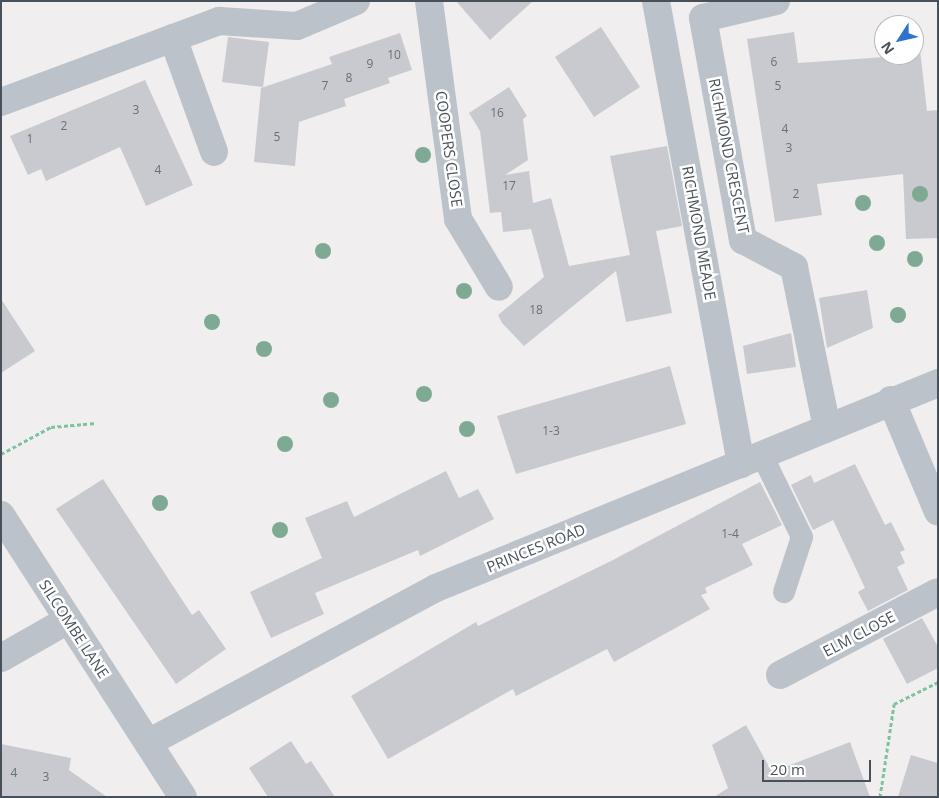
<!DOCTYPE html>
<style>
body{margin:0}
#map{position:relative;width:939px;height:798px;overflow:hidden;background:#f0eeee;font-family:"Open Sans",sans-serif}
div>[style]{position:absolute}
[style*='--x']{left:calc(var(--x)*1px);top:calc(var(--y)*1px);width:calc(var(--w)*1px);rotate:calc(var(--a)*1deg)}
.building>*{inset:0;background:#c9cad0}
.path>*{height:3px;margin-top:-1.5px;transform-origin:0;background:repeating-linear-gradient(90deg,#7dc3a0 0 4px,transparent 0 6.5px)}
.lane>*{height:22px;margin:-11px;padding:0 11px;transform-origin:11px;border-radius:11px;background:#bbc2c9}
.street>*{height:28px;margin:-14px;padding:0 14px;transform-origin:14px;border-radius:14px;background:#bbc2c9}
.trees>*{width:16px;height:16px;margin:-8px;border-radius:50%;background:#7eaa93}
span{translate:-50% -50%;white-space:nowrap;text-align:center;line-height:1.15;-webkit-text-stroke:5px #fff;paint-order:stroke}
.number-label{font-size:12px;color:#686f77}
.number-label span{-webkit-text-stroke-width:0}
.street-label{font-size:15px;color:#485159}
.frame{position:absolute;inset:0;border:2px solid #485159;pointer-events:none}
.north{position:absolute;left:874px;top:15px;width:50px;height:50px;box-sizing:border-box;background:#fff;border:1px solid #b6b9bd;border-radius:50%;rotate:235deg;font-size:14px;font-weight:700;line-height:20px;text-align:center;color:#485159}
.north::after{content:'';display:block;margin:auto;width:18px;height:22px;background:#2d73cb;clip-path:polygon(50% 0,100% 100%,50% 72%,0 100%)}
.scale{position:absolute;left:762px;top:760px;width:109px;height:22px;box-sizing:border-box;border:2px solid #485159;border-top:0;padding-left:6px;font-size:15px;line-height:18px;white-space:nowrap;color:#485159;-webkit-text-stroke:4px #fff;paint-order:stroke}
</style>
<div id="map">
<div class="building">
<i style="clip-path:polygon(456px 1px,533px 1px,490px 40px)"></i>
<i style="clip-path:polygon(601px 27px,640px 87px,594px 117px,555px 57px)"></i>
<i style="clip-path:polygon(794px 32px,798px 63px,914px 55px,920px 50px,927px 111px,938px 110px,938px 238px,906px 239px,903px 174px,817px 184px,822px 215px,775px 222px,747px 39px)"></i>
<i style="clip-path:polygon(400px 33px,412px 70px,388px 78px,390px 83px,344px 99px,346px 106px,299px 122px,295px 166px,254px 162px,261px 88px,332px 64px,329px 57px)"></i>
<i style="clip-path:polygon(228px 37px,269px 42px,263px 87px,222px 82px)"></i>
<i style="clip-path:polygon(145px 80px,193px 185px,146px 206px,120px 147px,46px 181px,41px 169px,28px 175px,10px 136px)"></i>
<i style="clip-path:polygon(509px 87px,527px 116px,523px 119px,528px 160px,505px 175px,529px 171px,533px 203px,551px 198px,569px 266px,630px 255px,610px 156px,667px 146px,682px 226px,656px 231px,672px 313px,626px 322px,616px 271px,524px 346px,502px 323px,498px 315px,544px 277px,531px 229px,503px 232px,501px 212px,490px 213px,480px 131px,469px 113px)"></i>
<i style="clip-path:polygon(867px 290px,873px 328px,827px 348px,819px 298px)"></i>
<i style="clip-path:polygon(1px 299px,35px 351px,1px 373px)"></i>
<i style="clip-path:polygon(791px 333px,796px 367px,747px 374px,743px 346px)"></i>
<i style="clip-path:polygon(670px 366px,686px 424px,516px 474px,497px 416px)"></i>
<i style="clip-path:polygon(855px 464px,885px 525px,891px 522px,905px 550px,900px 552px,905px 563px,897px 567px,908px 590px,868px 611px,858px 592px,865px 588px,833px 520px,813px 530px,791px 485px,811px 475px,814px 483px)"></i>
<i style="clip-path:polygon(446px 471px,459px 498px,478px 489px,494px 519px,420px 556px,418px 550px,315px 593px,324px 614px,271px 638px,250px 592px,322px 558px,305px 518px,347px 501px,354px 517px)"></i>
<i style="clip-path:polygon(103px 479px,192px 615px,199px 610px,226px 649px,176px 684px,56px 509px)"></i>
<i style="clip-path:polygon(760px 482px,782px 525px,742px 544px,753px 565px,705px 588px,707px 593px,701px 595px,710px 609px,614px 662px,607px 649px,516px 696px,513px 689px,388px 759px,351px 696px,476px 622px,478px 626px,611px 561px)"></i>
<i style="clip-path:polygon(922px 618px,938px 647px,938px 668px,907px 684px,883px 639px)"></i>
<i style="clip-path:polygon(746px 725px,772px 772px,850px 742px,870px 797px,714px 797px,728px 788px,712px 745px)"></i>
<i style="clip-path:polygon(291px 741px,306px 764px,311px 761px,335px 797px,268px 797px,249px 768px)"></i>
<i style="clip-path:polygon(1px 744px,71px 758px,69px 770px,107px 797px,1px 797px)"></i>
<i style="clip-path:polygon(911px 755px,938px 763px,938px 797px,898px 797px)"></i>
</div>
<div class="path">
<i style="--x:1;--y:454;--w:57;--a:-28.4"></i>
<i style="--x:51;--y:427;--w:45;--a:-5.1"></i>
<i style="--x:880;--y:797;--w:94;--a:-81.4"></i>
<i style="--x:894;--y:704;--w:49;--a:-26.6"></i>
</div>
<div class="lane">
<i style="--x:762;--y:455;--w:91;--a:64"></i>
<i style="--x:802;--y:537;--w:58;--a:108.1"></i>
</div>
<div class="street">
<i style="--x:429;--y:1;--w:220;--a:82.4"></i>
<i style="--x:458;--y:219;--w:79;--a:58.9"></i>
<i style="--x:656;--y:1;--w:471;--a:79.6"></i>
<i style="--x:776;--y:1;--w:75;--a:166.9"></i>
<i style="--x:703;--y:18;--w:226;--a:79.8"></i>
<i style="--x:743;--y:240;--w:58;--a:27.9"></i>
<i style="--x:794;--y:267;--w:164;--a:78.4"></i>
<i style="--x:173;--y:38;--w:121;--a:70.2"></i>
<i style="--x:1;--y:102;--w:233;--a:-20.4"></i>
<i style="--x:219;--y:21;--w:78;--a:3.7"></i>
<i style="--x:297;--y:26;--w:64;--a:-23"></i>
<i style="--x:891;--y:400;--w:121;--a:67.2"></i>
<i style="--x:1;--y:515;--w:336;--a:57.2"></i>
<i style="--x:1;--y:658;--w:77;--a:-29.6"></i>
<i style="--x:780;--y:675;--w:178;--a:-27.7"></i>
<i style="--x:148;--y:743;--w:327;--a:-28.3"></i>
<i style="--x:436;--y:588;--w:542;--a:-22.21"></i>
</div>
<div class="trees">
<i style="left:423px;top:155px"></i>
<i style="left:920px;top:194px"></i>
<i style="left:863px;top:203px"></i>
<i style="left:877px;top:243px"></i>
<i style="left:323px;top:251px"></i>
<i style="left:915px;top:259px"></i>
<i style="left:464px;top:291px"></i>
<i style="left:898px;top:315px"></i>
<i style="left:212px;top:322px"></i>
<i style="left:264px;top:349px"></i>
<i style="left:424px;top:394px"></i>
<i style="left:331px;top:400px"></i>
<i style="left:467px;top:429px"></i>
<i style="left:285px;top:444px"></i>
<i style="left:160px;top:503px"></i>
<i style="left:280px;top:530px"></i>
</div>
<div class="number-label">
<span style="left:394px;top:55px">10</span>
<span style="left:774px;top:62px">6</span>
<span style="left:370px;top:64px">9</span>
<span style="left:349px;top:78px">8</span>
<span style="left:325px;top:86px">7</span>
<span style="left:778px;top:86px">5</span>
<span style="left:136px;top:110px">3</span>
<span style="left:497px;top:113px">16</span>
<span style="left:64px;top:126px">2</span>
<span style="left:785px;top:129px">4</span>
<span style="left:277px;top:137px">5</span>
<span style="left:30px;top:139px">1</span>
<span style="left:789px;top:148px">3</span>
<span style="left:158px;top:170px">4</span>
<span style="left:509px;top:186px">17</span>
<span style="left:796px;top:194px">2</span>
<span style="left:536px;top:310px">18</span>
<span style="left:551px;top:431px">1-3</span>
<span style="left:730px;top:534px">1-4</span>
<span style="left:14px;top:773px">4</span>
<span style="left:46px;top:777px">3</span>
</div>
<div class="street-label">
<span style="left:449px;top:149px;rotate:82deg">COOPERS CLOSE</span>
<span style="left:729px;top:156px;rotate:79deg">RICHMOND CRESCENT</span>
<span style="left:699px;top:233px;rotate:80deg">RICHMOND MEADE</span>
<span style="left:536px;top:548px;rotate:-22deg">PRINCES ROAD</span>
<span style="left:74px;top:629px;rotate:57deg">SILCOMBE LANE</span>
<span style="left:859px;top:634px;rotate:-28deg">ELM CLOSE</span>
</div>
<div class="frame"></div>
<div class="north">N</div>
<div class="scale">20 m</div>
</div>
